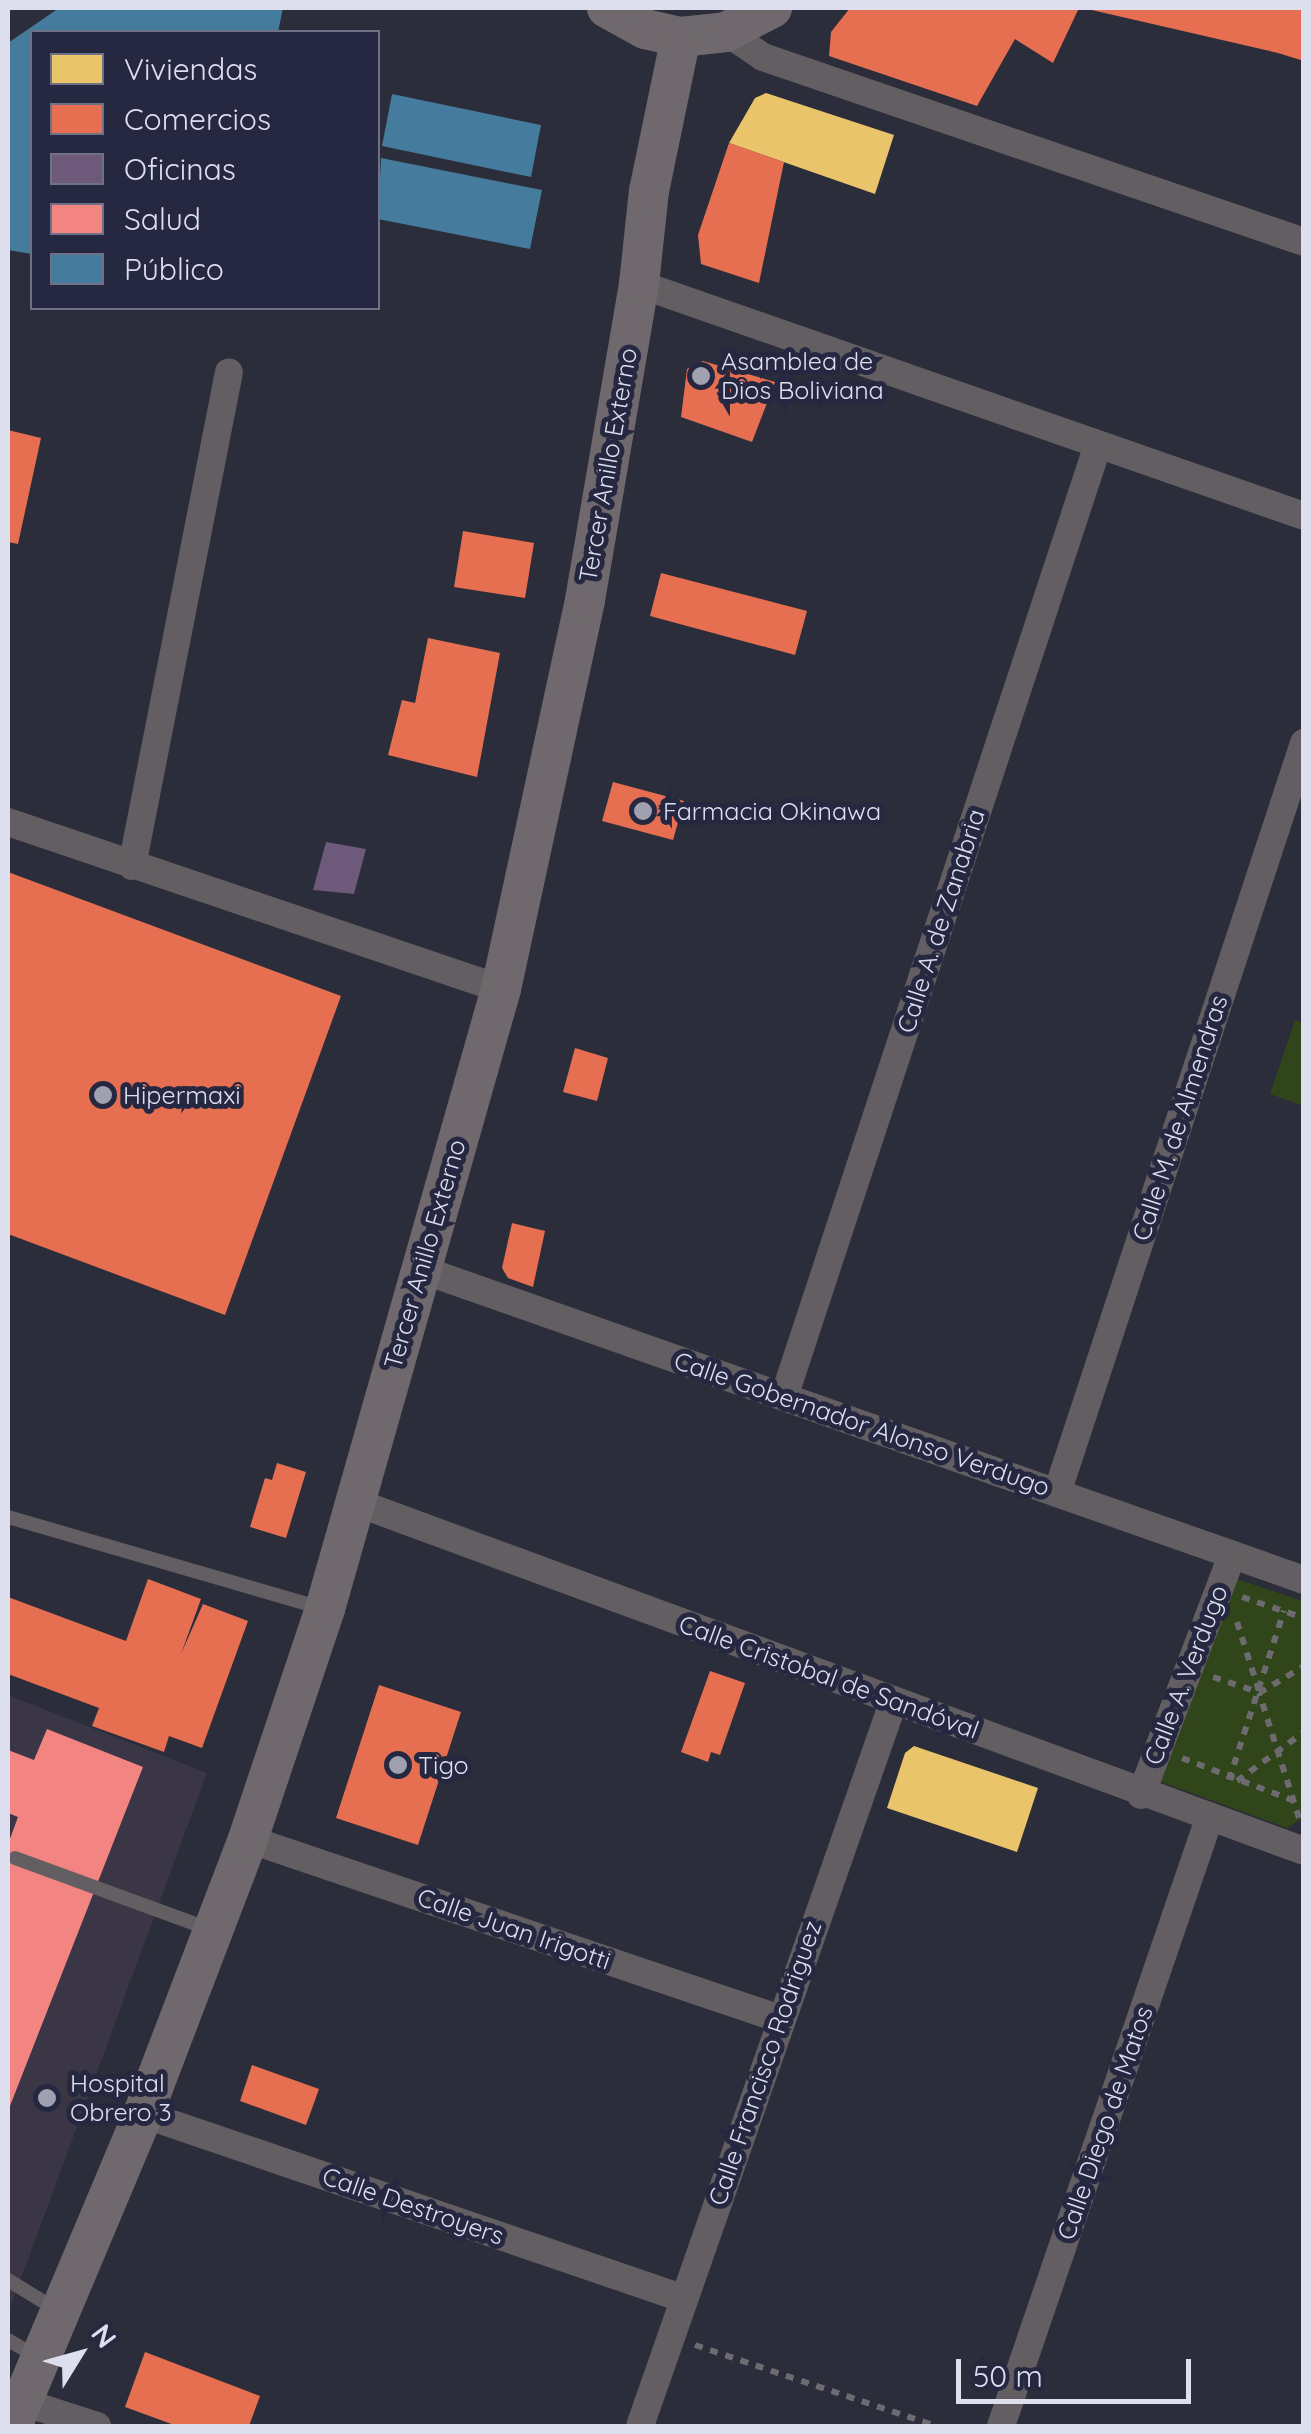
<!DOCTYPE html>
<meta charset="utf-8">
<style>
body{margin:0}
#map{position:relative;width:1311px;height:2434px;overflow:hidden;background:#2b2d3a;font-family:Quicksand,sans-serif}
div>[style]{position:absolute}
[style*='--x']{left:calc(var(--x)*1px);top:calc(var(--y)*1px);width:calc(var(--w)*1px);rotate:calc(var(--a)*1deg)}
.medical>*{inset:0;background:#3a3646}
.green>*{inset:0;background:#304519}
.homes>*{inset:0;background:#e9c46a}
.shops>*{inset:0;background:#e76f51}
.offices>*{inset:0;background:#6d597a}
.health>*{inset:0;background:#f28482}
.public>*{inset:0;background:#457b9d}
.path>*{height:6px;margin-top:-3px;transform-origin:0;background:repeating-linear-gradient(90deg,#6d6b70 0 8px,transparent 0 16px)}
.lane>*{height:14px;margin:-7px;padding:0 7px;transform-origin:7px;border-radius:7px;background:#625e61}
.street>*{height:28px;margin:-14px;padding:0 14px;transform-origin:14px;border-radius:14px;background:#625e61}
.secondary>*{height:40px;margin:-20px;padding:0 20px;transform-origin:20px;border-radius:20px;background:#6f696d}
.dots>*{width:28px;height:28px;translate:-50% -50%;box-sizing:border-box;border:5px solid #252840;border-radius:50%}
span{translate:-50% -50%;white-space:nowrap;text-align:center;line-height:1.15;-webkit-text-stroke:10px #252840;paint-order:stroke}
.poi-label{font-size:25px;color:#dddfef}
.left{translate:0 -50%;text-align:left}
.street-label{font-size:25px;color:#dddfef}
.frame{position:absolute;inset:0;border:10px solid #dddfef;pointer-events:none}
.legend{position:absolute;left:30px;top:30px;width:350px;height:280px;box-sizing:border-box;background:#252840;border:2px solid #6f7186;margin:0;padding:12px 18px;list-style:none;font-size:30px;color:#dddfef}
.legend li{display:flex;align-items:center;gap:20px;height:50px}
.legend b{width:50px;border:2px solid #6f7186}
.north{position:absolute;left:30px;top:2304px;width:100px;height:100px;-webkit-text-stroke:8px #252840;paint-order:stroke;rotate:53deg;font-size:28px;font-weight:700;line-height:40px;text-align:center;color:#dddfef}
.north::after{content:'';display:block;margin:auto;width:35px;height:45px;background:#dddfef;clip-path:polygon(50% 0,100% 100%,50% 72%,0 100%)}
.scale{position:absolute;left:956px;top:2359px;width:235px;height:45px;box-sizing:border-box;border:5px solid #dddfef;border-top:0;padding-left:12px;font-size:30px;line-height:35px;white-space:nowrap;color:#dddfef;-webkit-text-stroke:8px #252840;paint-order:stroke}
</style>
<div id="map">
<div class="medical">
<i style="clip-path:polygon(8px 1695px,207px 1773px,8px 2314px)"></i>
</div>
<div class="green">
<i style="clip-path:polygon(1295px 1020px,1303px 1023px,1303px 1106px,1270px 1094px)"></i>
<i style="clip-path:polygon(1234px 1578px,1303px 1601px,1303px 1818px,1287px 1828px,1156px 1780px)"></i>
</div>
<div class="homes">
<i style="clip-path:polygon(766px 93px,894px 135px,875px 194px,729px 143px,755px 98px)"></i>
<i style="clip-path:polygon(914px 1746px,1038px 1788px,1017px 1852px,887px 1808px,905px 1753px)"></i>
</div>
<div class="shops">
<i style="clip-path:polygon(850px 8px,1079px 8px,1053px 63px,1015px 39px,977px 106px,829px 56px,831px 32px)"></i>
<i style="clip-path:polygon(1083px 8px,1304px 8px,1304px 61px,1278px 53px)"></i>
<i style="clip-path:polygon(729px 143px,784px 162px,759px 283px,701px 264px,698px 235px)"></i>
<i style="clip-path:polygon(703px 361px,775px 382px,752px 442px,681px 417px,687px 369px)"></i>
<i style="clip-path:polygon(8px 430px,41px 438px,18px 544px,8px 542px)"></i>
<i style="clip-path:polygon(463px 531px,534px 543px,525px 598px,454px 587px)"></i>
<i style="clip-path:polygon(661px 573px,807px 611px,795px 655px,650px 616px)"></i>
<i style="clip-path:polygon(428px 638px,500px 653px,477px 777px,388px 755px,402px 700px,415px 703px)"></i>
<i style="clip-path:polygon(613px 782px,684px 801px,673px 840px,602px 821px)"></i>
<i style="clip-path:polygon(8px 872px,341px 996px,225px 1315px,8px 1234px)"></i>
<i style="clip-path:polygon(575px 1048px,608px 1058px,597px 1101px,563px 1092px)"></i>
<i style="clip-path:polygon(512px 1223px,545px 1231px,533px 1287px,508px 1278px,502px 1268px)"></i>
<i style="clip-path:polygon(277px 1463px,306px 1472px,286px 1538px,250px 1527px,265px 1478px,272px 1480px)"></i>
<i style="clip-path:polygon(148px 1579px,201px 1599px,181px 1654px,203px 1604px,248px 1621px,202px 1748px,169px 1736px,164px 1752px,92px 1726px,99px 1708px,8px 1674px,8px 1597px,126px 1641px)"></i>
<i style="clip-path:polygon(710px 1671px,745px 1683px,720px 1755px,711px 1752px,708px 1762px,681px 1752px)"></i>
<i style="clip-path:polygon(379px 1685px,461px 1712px,418px 1845px,336px 1818px)"></i>
<i style="clip-path:polygon(252px 2065px,319px 2089px,306px 2125px,240px 2101px)"></i>
<i style="clip-path:polygon(145px 2352px,260px 2396px,249px 2426px,177px 2426px,125px 2407px)"></i>
</div>
<div class="offices">
<i style="clip-path:polygon(326px 842px,366px 849px,354px 894px,313px 890px)"></i>
</div>
<div class="health">
<i style="clip-path:polygon(47px 1729px,143px 1767px,8px 2111px,8px 1844px,18px 1817px,8px 1813px,8px 1750px,34px 1760px)"></i>
</div>
<div class="public">
<i style="clip-path:polygon(59px 8px,283px 8px,278px 32px,32px 32px,32px 254px,8px 250px,8px 43px)"></i>
<i style="clip-path:polygon(392px 94px,541px 125px,531px 177px,382px 146px)"></i>
<i style="clip-path:polygon(381px 158px,542px 190px,530px 249px,378px 219px)"></i>
</div>
<div class="path">
<i style="--x:1242;--y:1597;--w:65;--a:18.7"></i>
<i style="--x:1237;--y:1622;--w:72;--a:72.3"></i>
<i style="--x:1213;--y:1677;--w:47;--a:18.4"></i>
<i style="--x:1182;--y:1758;--w:123;--a:20.9"></i>
<i style="--x:1229;--y:1780;--w:178;--a:-72"></i>
<i style="--x:1237;--y:1781;--w:83;--a:-36.2"></i>
<i style="--x:1299;--y:1818;--w:131;--a:-107.7"></i>
<i style="--x:1259;--y:1693;--w:52;--a:-31"></i>
<i style="--x:695;--y:2345;--w:253;--a:18.6"></i>
</div>
<div class="lane">
<i style="--x:8;--y:1517;--w:329;--a:16.2"></i>
<i style="--x:15;--y:1858;--w:210;--a:20.1"></i>
<i style="--x:8;--y:2280;--w:57;--a:31.5"></i>
<i style="--x:8;--y:2340;--w:34;--a:30"></i>
</div>
<div class="street">
<i style="--x:726;--y:32;--w:45;--a:34"></i>
<i style="--x:763;--y:57;--w:572;--a:18.88"></i>
<i style="--x:639;--y:284;--w:704;--a:19.23"></i>
<i style="--x:8;--y:822;--w:521;--a:18.71"></i>
<i style="--x:132;--y:866;--w:503;--a:-78.89"></i>
<i style="--x:420;--y:1269;--w:937;--a:19.38"></i>
<i style="--x:784;--y:1397;--w:1002;--a:-71.75"></i>
<i style="--x:1057;--y:1493;--w:790;--a:-71.77"></i>
<i style="--x:355;--y:1502;--w:1011;--a:20.19"></i>
<i style="--x:1141;--y:1795;--w:257;--a:-69.2"></i>
<i style="--x:248;--y:1839;--w:562;--a:18.69"></i>
<i style="--x:143;--y:2114;--w:570;--a:18.85"></i>
<i style="--x:23;--y:2402;--w:78;--a:18"></i>
<i style="--x:640;--y:2426;--w:769;--a:-70.72"></i>
<i style="--x:1001;--y:2426;--w:642;--a:-71.09"></i>
</div>
<div class="secondary">
<i style="--x:607;--y:8;--w:43;--a:28.9"></i>
<i style="--x:645;--y:29;--w:37;--a:13"></i>
<i style="--x:681;--y:37;--w:45;--a:-6.3"></i>
<i style="--x:726;--y:32;--w:52;--a:-27.6"></i>
<i style="--x:12;--y:2426;--w:338;--a:-67.2"></i>
<i style="--x:143;--y:2114;--w:294;--a:-69.1"></i>
<i style="--x:248;--y:1839;--w:243;--a:-71.5"></i>
<i style="--x:325;--y:1609;--w:644;--a:-74.15"></i>
<i style="--x:501;--y:989;--w:398;--a:-77.8"></i>
<i style="--x:585;--y:600;--w:321;--a:-80.3"></i>
<i style="--x:639;--y:284;--w:94;--a:-83.9"></i>
<i style="--x:649;--y:191;--w:157;--a:-78.3"></i>
</div>
<div class="dots">
<i style="left:701px;top:376px;background:#9fa1b0"></i>
<i style="left:643px;top:811px;background:#9fa1b0"></i>
<i style="left:103px;top:1095px;background:#9fa1b0"></i>
<i style="left:398px;top:1765px;background:#9fa1b0"></i>
<i style="left:47px;top:2098px;background:#9fa1b0"></i>
</div>
<div class="poi-label">
<span class="left" style="left:721px;top:376px">Asamblea de<br>Dios Boliviana</span>
<span class="left" style="left:663px;top:811px">Farmacia Okinawa</span>
<span class="left" style="left:123px;top:1095px">Hipermaxi</span>
<span class="left" style="left:418px;top:1765px">Tigo</span>
<span class="left" style="left:70px;top:2098px">Hospital<br>Obrero 3</span>
</div>
<div class="street-label">
<span style="left:608px;top:465px;rotate:-80deg">Tercer Anillo Externo</span>
<span style="left:941px;top:921px;rotate:-72deg">Calle A. de Zanabria</span>
<span style="left:1180px;top:1118px;rotate:-72deg">Calle M. de Almendras</span>
<span style="left:425px;top:1254px;rotate:-74deg">Tercer Anillo Externo</span>
<span style="left:862px;top:1424px;rotate:19deg">Calle Gobernador Alonso Verdugo</span>
<span style="left:1186px;top:1675px;rotate:-69deg">Calle A. Verdugo</span>
<span style="left:829px;top:1677px;rotate:20deg">Calle Cristobal de Sandóval</span>
<span style="left:514px;top:1929px;rotate:19deg">Calle Juan Irigotti</span>
<span style="left:765px;top:2063px;rotate:-71deg">Calle Francisco Rodriguez</span>
<span style="left:1105px;top:2123px;rotate:-71deg">Calle Diego de Matos</span>
<span style="left:413px;top:2206px;rotate:19deg">Calle Destroyers</span>
</div>
<div class="frame"></div>
<ul class="legend">
<li><b style="height:28px;background:#e9c46a"></b>Viviendas</li>
<li><b style="height:28px;background:#e76f51"></b>Comercios</li>
<li><b style="height:28px;background:#6d597a"></b>Oficinas</li>
<li><b style="height:28px;background:#f28482"></b>Salud</li>
<li><b style="height:28px;background:#457b9d"></b>Público</li>
</ul>
<div class="north">N</div>
<div class="scale">50 m</div>
</div>
